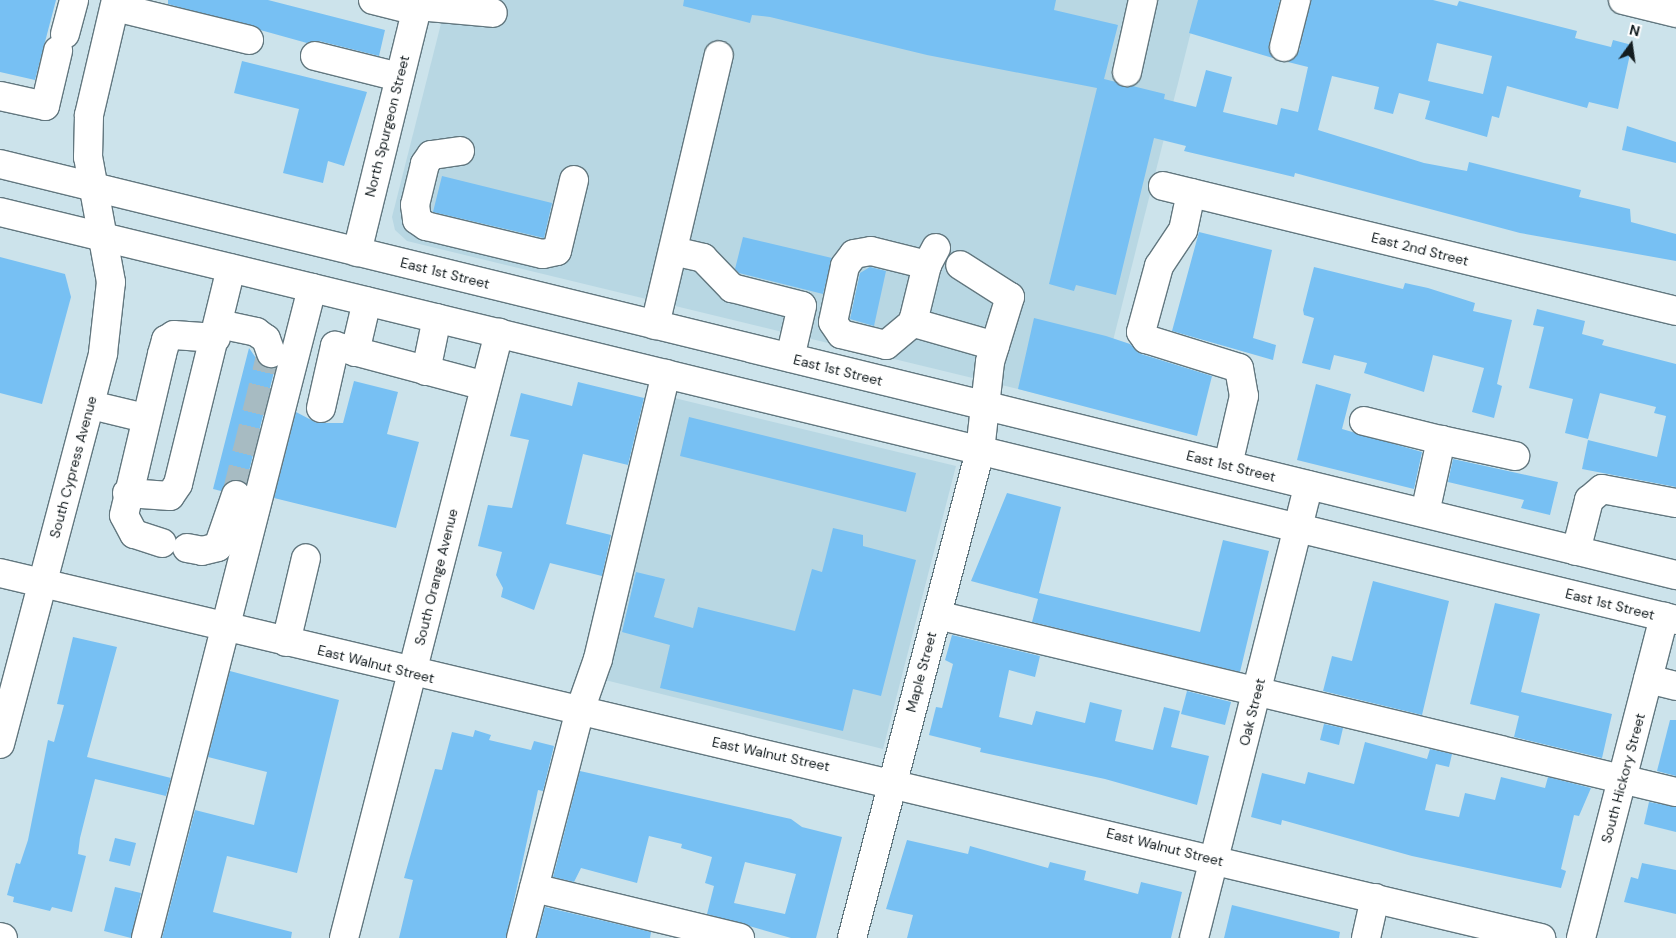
<!DOCTYPE html>
<style>
body{margin:0}
#map{position:relative;width:1676px;height:938px;overflow:hidden;background:#cce3eb;font-family:"DM Sans",sans-serif}
div>[style]{position:absolute}
[style*='--x']{left:calc(var(--x)*1px);top:calc(var(--y)*1px);width:calc(var(--w)*1px);rotate:calc(var(--a)*1deg)}
.built>*{inset:0;background:#b8d7e3}
.building>*{inset:0;background:#77c0f3}
.minor-tunnel>*{height:28px;margin-top:-14px;transform-origin:0;background:repeating-linear-gradient(90deg,#a7bbc2 0 28px,transparent 0 42px)}
.roads{filter:drop-shadow(1px 0 #62777f) drop-shadow(-1px 0 #62777f) drop-shadow(0 1px #62777f) drop-shadow(0 -1px #62777f)}
.minor>*{height:28px;margin:-14px;padding:0 14px;transform-origin:14px;border-radius:14px;background:#fff}
.major>*{height:28px;margin:-14px;padding:0 14px;transform-origin:14px;border-radius:14px;background:#fff}
span{translate:-50% -50%;white-space:nowrap;text-align:center;line-height:1.15;-webkit-text-stroke:4px #fff;paint-order:stroke}
.street-label{font-size:14px;color:#141d20}
.north{position:absolute;left:1606px;top:20px;width:50px;height:50px;-webkit-text-stroke:4px #fff;paint-order:stroke;rotate:14deg;font-size:14px;font-weight:700;line-height:20px;text-align:center;color:#141d20}
.north::after{content:'';display:block;margin:auto;width:18px;height:22px;background:#141d20;clip-path:polygon(50% 0,100% 100%,50% 72%,0 100%)}
</style>
<div id="map">
<div class="built">
<i style="clip-path:polygon(447px 0,1199px 0,1096px 408px,407px 241px,395px 230px,392px 217px)"></i>
<i style="clip-path:polygon(662px 395px,956px 466px,883px 749px,597px 678px)"></i>
</div>
<div class="building">
<i style="clip-path:polygon(0 0,56px 0,35px 80px,0 72px)"></i>
<i style="clip-path:polygon(168px 0,268px 0,385px 30px,379px 56px,319px 41px,307px 43px,168px 4px)"></i>
<i style="clip-path:polygon(evenodd,684px 0,1056px 0,1054px 10px,1118px 25px,1104px 79px,1165px 94px,1164px 99px,1196px 107px,1206px 70px,1232px 77px,1223px 112px,1277px 125px,1281px 108px,1298px 112px,1308px 67px,1288px 62px,1299px 51px,1311px 0,1433px 0,1457px 6px,1459px 1px,1577px 31px,1575px 38px,1611px 47px,1613px 40px,1632px 45px,1618px 109px,1589px 102px,1587px 108px,1507px 86px,1499px 118px,1492px 116px,1487px 137px,1425px 119px,1430px 101px,1399px 93px,1393px 114px,1374px 109px,1379px 87px,1332px 76px,1318px 130px,1424px 163px,1467px 171px,1469px 162px,1581px 190px,1579px 197px,1630px 209px,1631px 222px,1676px 234px,1676px 261px,1520px 233px,1295px 173px,1294px 177px,1184px 151px,1186px 146px,1154px 138px,1116px 295px,1076px 285px,1074px 291px,1049px 284px,1097px 88px,927px 55px,770px 17px,752px 15px,750px 23px,683px 6px,684px 0,1437px 43px,1492px 56px,1483px 94px,1428px 81px,1437px 43px)"></i>
<i style="clip-path:polygon(1198px 0,1280px 0,1269px 44px,1273px 58px,1189px 33px)"></i>
<i style="clip-path:polygon(242px 61px,367px 92px,344px 166px,328px 161px,323px 183px,283px 173px,299px 109px,234px 93px)"></i>
<i style="clip-path:polygon(1627px 126px,1676px 142px,1676px 163px,1622px 150px)"></i>
<i style="clip-path:polygon(442px 176px,552px 203px,544px 238px,433px 212px)"></i>
<i style="clip-path:polygon(1199px 232px,1272px 250px,1253px 338px,1276px 345px,1273px 360px,1172px 331px)"></i>
<i style="clip-path:polygon(743px 237px,832px 258px,823px 294px,739px 273px,735px 269px)"></i>
<i style="clip-path:polygon(0 257px,65px 274px,71px 297px,42px 404px,0 393px)"></i>
<i style="clip-path:polygon(870px 267px,886px 271px,874px 326px,850px 319px,860px 273px)"></i>
<i style="clip-path:polygon(1314px 267px,1403px 289px,1405px 283px,1428px 288px,1475px 303px,1473px 311px,1512px 320px,1497px 384px,1502px 386px,1494px 418px,1472px 412px,1484px 368px,1433px 355px,1424px 392px,1364px 373px,1367px 363px,1334px 355px,1330px 370px,1302px 363px,1314px 318px,1304px 315px,1303px 310px)"></i>
<i style="clip-path:polygon(1537px 309px,1585px 321px,1582px 334px,1604px 340px,1602px 345px,1676px 364px,1676px 487px,1582px 469px,1588px 440px,1657px 457px,1666px 416px,1654px 413px,1656px 407px,1600px 393px,1588px 439px,1565px 433px,1573px 399px,1529px 388px,1544px 327px,1533px 325px)"></i>
<i style="clip-path:polygon(1034px 318px,1106px 336px,1130px 344px,1141px 354px,1212px 376px,1197px 436px,1018px 389px)"></i>
<i style="clip-path:polygon(249px 348px,261px 365px,275px 368px,246px 483px,233px 480px,221px 491px,213px 489px)"></i>
<i style="clip-path:polygon(354px 381px,398px 392px,387px 434px,419px 442px,396px 528px,274px 498px,296px 412px,317px 423px,343px 423px)"></i>
<i style="clip-path:polygon(578px 382px,644px 398px,628px 465px,583px 454px,566px 524px,611px 535px,602px 576px,550px 563px,534px 610px,501px 597px,503px 588px,496px 575px,502px 552px,478px 546px,488px 505px,512px 508px,529px 440px,510px 436px,521px 393px,572px 406px)"></i>
<i style="clip-path:polygon(1316px 384px,1351px 394px,1342px 429px,1422px 452px,1414px 489px,1297px 460px)"></i>
<i style="clip-path:polygon(689px 417px,916px 473px,906px 512px,680px 456px)"></i>
<i style="clip-path:polygon(1453px 459px,1558px 482px,1550px 515px,1521px 508px,1524px 500px,1448px 482px)"></i>
<i style="clip-path:polygon(1007px 493px,1061px 507px,1039px 593px,1200px 632px,1223px 540px,1269px 551px,1240px 672px,1032px 622px,1038px 599px,971px 581px)"></i>
<i style="clip-path:polygon(833px 528px,863px 535px,863px 546px,916px 560px,881px 696px,853px 689px,843px 731px,660px 688px,670px 645px,622px 632px,636px 572px,665px 579px,654px 617px,693px 628px,698px 607px,795px 631px,812px 569px,822px 572px)"></i>
<i style="clip-path:polygon(1373px 581px,1449px 601px,1422px 715px,1323px 691px,1332px 656px,1352px 661px)"></i>
<i style="clip-path:polygon(1495px 603px,1540px 614px,1521px 692px,1612px 714px,1602px 758px,1514px 737px,1519px 716px,1470px 704px)"></i>
<i style="clip-path:polygon(952px 635px,1040px 656px,1035px 677px,1009px 670px,999px 717px,1032px 725px,1036px 711px,1085px 723px,1090px 702px,1122px 710px,1115px 741px,1153px 750px,1164px 707px,1180px 711px,1171px 747px,1209px 756px,1197px 805px,1105px 779px,980px 752px,981px 748px,929px 735px,936px 707px,942px 708px,953px 664px,945px 660px)"></i>
<i style="clip-path:polygon(73px 637px,117px 647px,87px 757px,171px 778px,166px 796px,95px 779px,80px 838px,78px 854px,86px 856px,72px 912px,52px 907px,50px 911px,13px 902px,14px 897px,7px 895px,16px 863px,20px 864px,28px 840px,48px 740px,54px 742px,64px 705px,57px 704px)"></i>
<i style="clip-path:polygon(230px 671px,339px 700px,297px 873px,227px 856px,213px 912px,292px 932px,291px 938px,162px 938px,195px 810px,254px 825px,267px 772px,208px 757px)"></i>
<i style="clip-path:polygon(1187px 691px,1231px 702px,1225px 725px,1181px 714px)"></i>
<i style="clip-path:polygon(1670px 720px,1676px 720px,1676px 776px,1657px 771px)"></i>
<i style="clip-path:polygon(1324px 724px,1343px 728px,1339px 745px,1320px 740px)"></i>
<i style="clip-path:polygon(475px 730px,491px 735px,489px 740px,531px 750px,534px 741px,554px 746px,543px 791px,538px 790px,506px 938px,399px 938px,413px 880px,404px 878px,435px 769px,442px 770px,452px 732px,473px 737px)"></i>
<i style="clip-path:polygon(1365px 742px,1427px 759px,1430px 749px,1452px 754px,1449px 767px,1436px 764px,1425px 810px,1459px 817px,1465px 793px,1495px 800px,1501px 777px,1545px 788px,1548px 777px,1591px 788px,1579px 816px,1574px 815px,1561px 869px,1566px 871px,1561px 888px,1412px 856px,1282px 820px,1281px 825px,1251px 817px,1262px 773px,1305px 784px,1308px 772px,1354px 784px)"></i>
<i style="clip-path:polygon(evenodd,580px 771px,791px 819px,802px 827px,842px 837px,816px 938px,791px 938px,707px 914px,714px 886px,705px 883px,712px 857px,681px 848px,682px 844px,649px 836px,637px 883px,581px 868px,574px 882px,553px 877px,580px 771px,745px 862px,796px 874px,785px 914px,734px 903px,745px 862px)"></i>
<i style="clip-path:polygon(1649px 802px,1676px 807px,1676px 832px,1644px 824px)"></i>
<i style="clip-path:polygon(115px 838px,136px 843px,130px 866px,109px 861px)"></i>
<i style="clip-path:polygon(907px 840px,968px 854px,970px 846px,1048px 868px,1050px 862px,1086px 871px,1084px 880px,1138px 894px,1141px 882px,1182px 892px,1171px 938px,907px 938px,913px 915px,886px 909px)"></i>
<i style="clip-path:polygon(1642px 863px,1676px 870px,1676px 914px,1624px 902px,1631px 877px,1638px 879px)"></i>
<i style="clip-path:polygon(115px 887px,141px 893px,131px 938px,104px 931px)"></i>
<i style="clip-path:polygon(1232px 905px,1340px 932px,1339px 938px,1224px 938px)"></i>
<i style="clip-path:polygon(545px 907px,651px 932px,650px 938px,537px 938px)"></i>
</div>
<div class="minor-tunnel">
<i style="--x:236;--y:495;--w:146;--a:-76.2"></i>
</div>
<div class="roads">
<div class="minor">
<i style="--x:373;--y:0;--w:45;--a:14"></i>
<i style="--x:1623;--y:0;--w:55;--a:13.8"></i>
<i style="--x:418;--y:6;--w:75;--a:5.3"></i>
<i style="--x:115;--y:7;--w:138;--a:13.8"></i>
<i style="--x:65;--y:34;--w:35;--a:-75"></i>
<i style="--x:1284;--y:47;--w:49;--a:-75.7"></i>
<i style="--x:315;--y:56;--w:87;--a:14"></i>
<i style="--x:1127;--y:72;--w:74;--a:-77.5"></i>
<i style="--x:0;--y:96;--w:46;--a:12.5"></i>
<i style="--x:45;--y:106;--w:57;--a:-76.7"></i>
<i style="--x:460;--y:151;--w:29;--a:172"></i>
<i style="--x:431;--y:155;--w:11;--a:124"></i>
<i style="--x:425;--y:164;--w:42;--a:103.7"></i>
<i style="--x:415;--y:205;--w:15;--a:82"></i>
<i style="--x:417;--y:220;--w:11;--a:34"></i>
<i style="--x:426;--y:226;--w:120;--a:13.5"></i>
<i style="--x:543;--y:254;--w:14;--a:-12"></i>
<i style="--x:557;--y:251;--w:73;--a:-76.5"></i>
<i style="--x:1163;--y:186;--w:528;--a:13.69"></i>
<i style="--x:1191;--y:193;--w:38;--a:102"></i>
<i style="--x:1183;--y:230;--w:43;--a:123.7"></i>
<i style="--x:1159;--y:266;--w:68;--a:105.3"></i>
<i style="--x:1141;--y:332;--w:9;--a:54"></i>
<i style="--x:1146;--y:339;--w:97;--a:17.3"></i>
<i style="--x:1239;--y:368;--w:28;--a:80"></i>
<i style="--x:1244;--y:396;--w:71;--a:103.1"></i>
<i style="--x:936;--y:248;--w:19;--a:118"></i>
<i style="--x:927;--y:265;--w:55;--a:103.8"></i>
<i style="--x:914;--y:318;--w:7;--a:56"></i>
<i style="--x:918;--y:324;--w:80;--a:15.9"></i>
<i style="--x:673;--y:251;--w:31;--a:13"></i>
<i style="--x:703;--y:258;--w:42;--a:46"></i>
<i style="--x:732;--y:288;--w:72;--a:14.4"></i>
<i style="--x:802;--y:306;--w:53;--a:103"></i>
<i style="--x:357;--y:252;--w:260;--a:-76.2"></i>
<i style="--x:916;--y:320;--w:39;--a:140"></i>
<i style="--x:886;--y:345;--w:46;--a:-166.3"></i>
<i style="--x:841;--y:334;--w:14;--a:-124"></i>
<i style="--x:833;--y:322;--w:57;--a:-77.9"></i>
<i style="--x:845;--y:266;--w:15;--a:-53"></i>
<i style="--x:854;--y:254;--w:17;--a:-10"></i>
<i style="--x:871;--y:251;--w:58;--a:14"></i>
<i style="--x:219;--y:324;--w:38;--a:12"></i>
<i style="--x:256;--y:332;--w:12;--a:35"></i>
<i style="--x:266;--y:339;--w:15;--a:70"></i>
<i style="--x:655;--y:325;--w:277;--a:-76.7"></i>
<i style="--x:355;--y:352;--w:52;--a:-76.8"></i>
<i style="--x:426;--y:371;--w:54;--a:-78.3"></i>
<i style="--x:91;--y:405;--w:56;--a:13.5"></i>
<i style="--x:321;--y:408;--w:64;--a:-77.3"></i>
<i style="--x:335;--y:346;--w:155;--a:14.9"></i>
<i style="--x:1364;--y:421;--w:79;--a:13.9"></i>
<i style="--x:127;--y:493;--w:43;--a:4"></i>
<i style="--x:170;--y:496;--w:14;--a:-56"></i>
<i style="--x:178;--y:484;--w:222;--a:-76.2"></i>
<i style="--x:1425;--y:513;--w:75;--a:-77.6"></i>
<i style="--x:1441;--y:440;--w:76;--a:12.2"></i>
<i style="--x:162;--y:543;--w:29;--a:-162"></i>
<i style="--x:134;--y:534;--w:21;--a:-118"></i>
<i style="--x:124;--y:515;--w:165;--a:-76.7"></i>
<i style="--x:162;--y:354;--w:15;--a:-74"></i>
<i style="--x:166;--y:340;--w:9;--a:-32"></i>
<i style="--x:174;--y:335;--w:42;--a:4.1"></i>
<i style="--x:187;--y:548;--w:15;--a:11"></i>
<i style="--x:202;--y:551;--w:16;--a:-14"></i>
<i style="--x:218;--y:547;--w:55;--a:-70.9"></i>
<i style="--x:1576;--y:551;--w:53;--a:-75.7"></i>
<i style="--x:1589;--y:500;--w:17;--a:-40"></i>
<i style="--x:1602;--y:489;--w:75;--a:10.7"></i>
<i style="--x:0;--y:573;--w:1584;--a:13.33"></i>
<i style="--x:937;--y:615;--w:760;--a:13.47"></i>
<i style="--x:286;--y:642;--w:86;--a:-76.6"></i>
<i style="--x:1648;--y:679;--w:29;--a:14"></i>
<i style="--x:0;--y:744;--w:404;--a:-75.2"></i>
<i style="--x:103;--y:353;--w:71;--a:-83.6"></i>
<i style="--x:111;--y:282;--w:127;--a:-100.4"></i>
<i style="--x:88;--y:157;--w:42;--a:-88.6"></i>
<i style="--x:89;--y:115;--w:118;--a:-76.8"></i>
<i style="--x:534;--y:888;--w:212;--a:13.6"></i>
<i style="--x:0;--y:937;--w:3;--a:18"></i>
<i style="--x:146;--y:938;--w:671;--a:-75.67"></i>
<i style="--x:344;--y:938;--w:625;--a:-75.63"></i>
<i style="--x:521;--y:938;--w:232;--a:-75.5"></i>
<i style="--x:579;--y:713;--w:57;--a:-70.6"></i>
<i style="--x:598;--y:659;--w:293;--a:-76.6"></i>
<i style="--x:852;--y:938;--w:504;--a:-75.27"></i>
<i style="--x:980;--y:451;--w:90;--a:-83.6"></i>
<i style="--x:990;--y:362;--w:68;--a:-72.9"></i>
<i style="--x:1010;--y:297;--w:59;--a:-147.4"></i>
<i style="--x:1194;--y:938;--w:467;--a:-75.8"></i>
<i style="--x:1366;--y:938;--w:41;--a:-77.3"></i>
<i style="--x:1581;--y:938;--w:332;--a:-75.5"></i>
</div>
<div class="major">
<i style="--x:0;--y:164;--w:1726;--a:13.78"></i>
<i style="--x:0;--y:212;--w:1725;--a:13.68"></i>
</div>
</div>
<div class="street-label">
<span style="left:387px;top:126px;rotate:-76deg">North Spurgeon Street</span>
<span style="left:1420px;top:249px;rotate:14deg">East 2nd Street</span>
<span style="left:445px;top:273px;rotate:14deg">East 1st Street</span>
<span style="left:838px;top:370px;rotate:14deg">East 1st Street</span>
<span style="left:1231px;top:466px;rotate:14deg">East 1st Street</span>
<span style="left:73px;top:467px;rotate:-75deg">South Cypress Avenue</span>
<span style="left:436px;top:577px;rotate:-76deg">South Orange Avenue</span>
<span style="left:1610px;top:604px;rotate:14deg">East 1st Street</span>
<span style="left:376px;top:664px;rotate:14deg">East Walnut Street</span>
<span style="left:921px;top:672px;rotate:-75deg">Maple Street</span>
<span style="left:1252px;top:712px;rotate:-76deg">Oak Street</span>
<span style="left:771px;top:754px;rotate:12deg">East Walnut Street</span>
<span style="left:1623px;top:778px;rotate:-75deg">South Hickory Street</span>
<span style="left:1165px;top:847px;rotate:14deg">East Walnut Street</span>
</div>
<div class="north">N</div>
</div>
